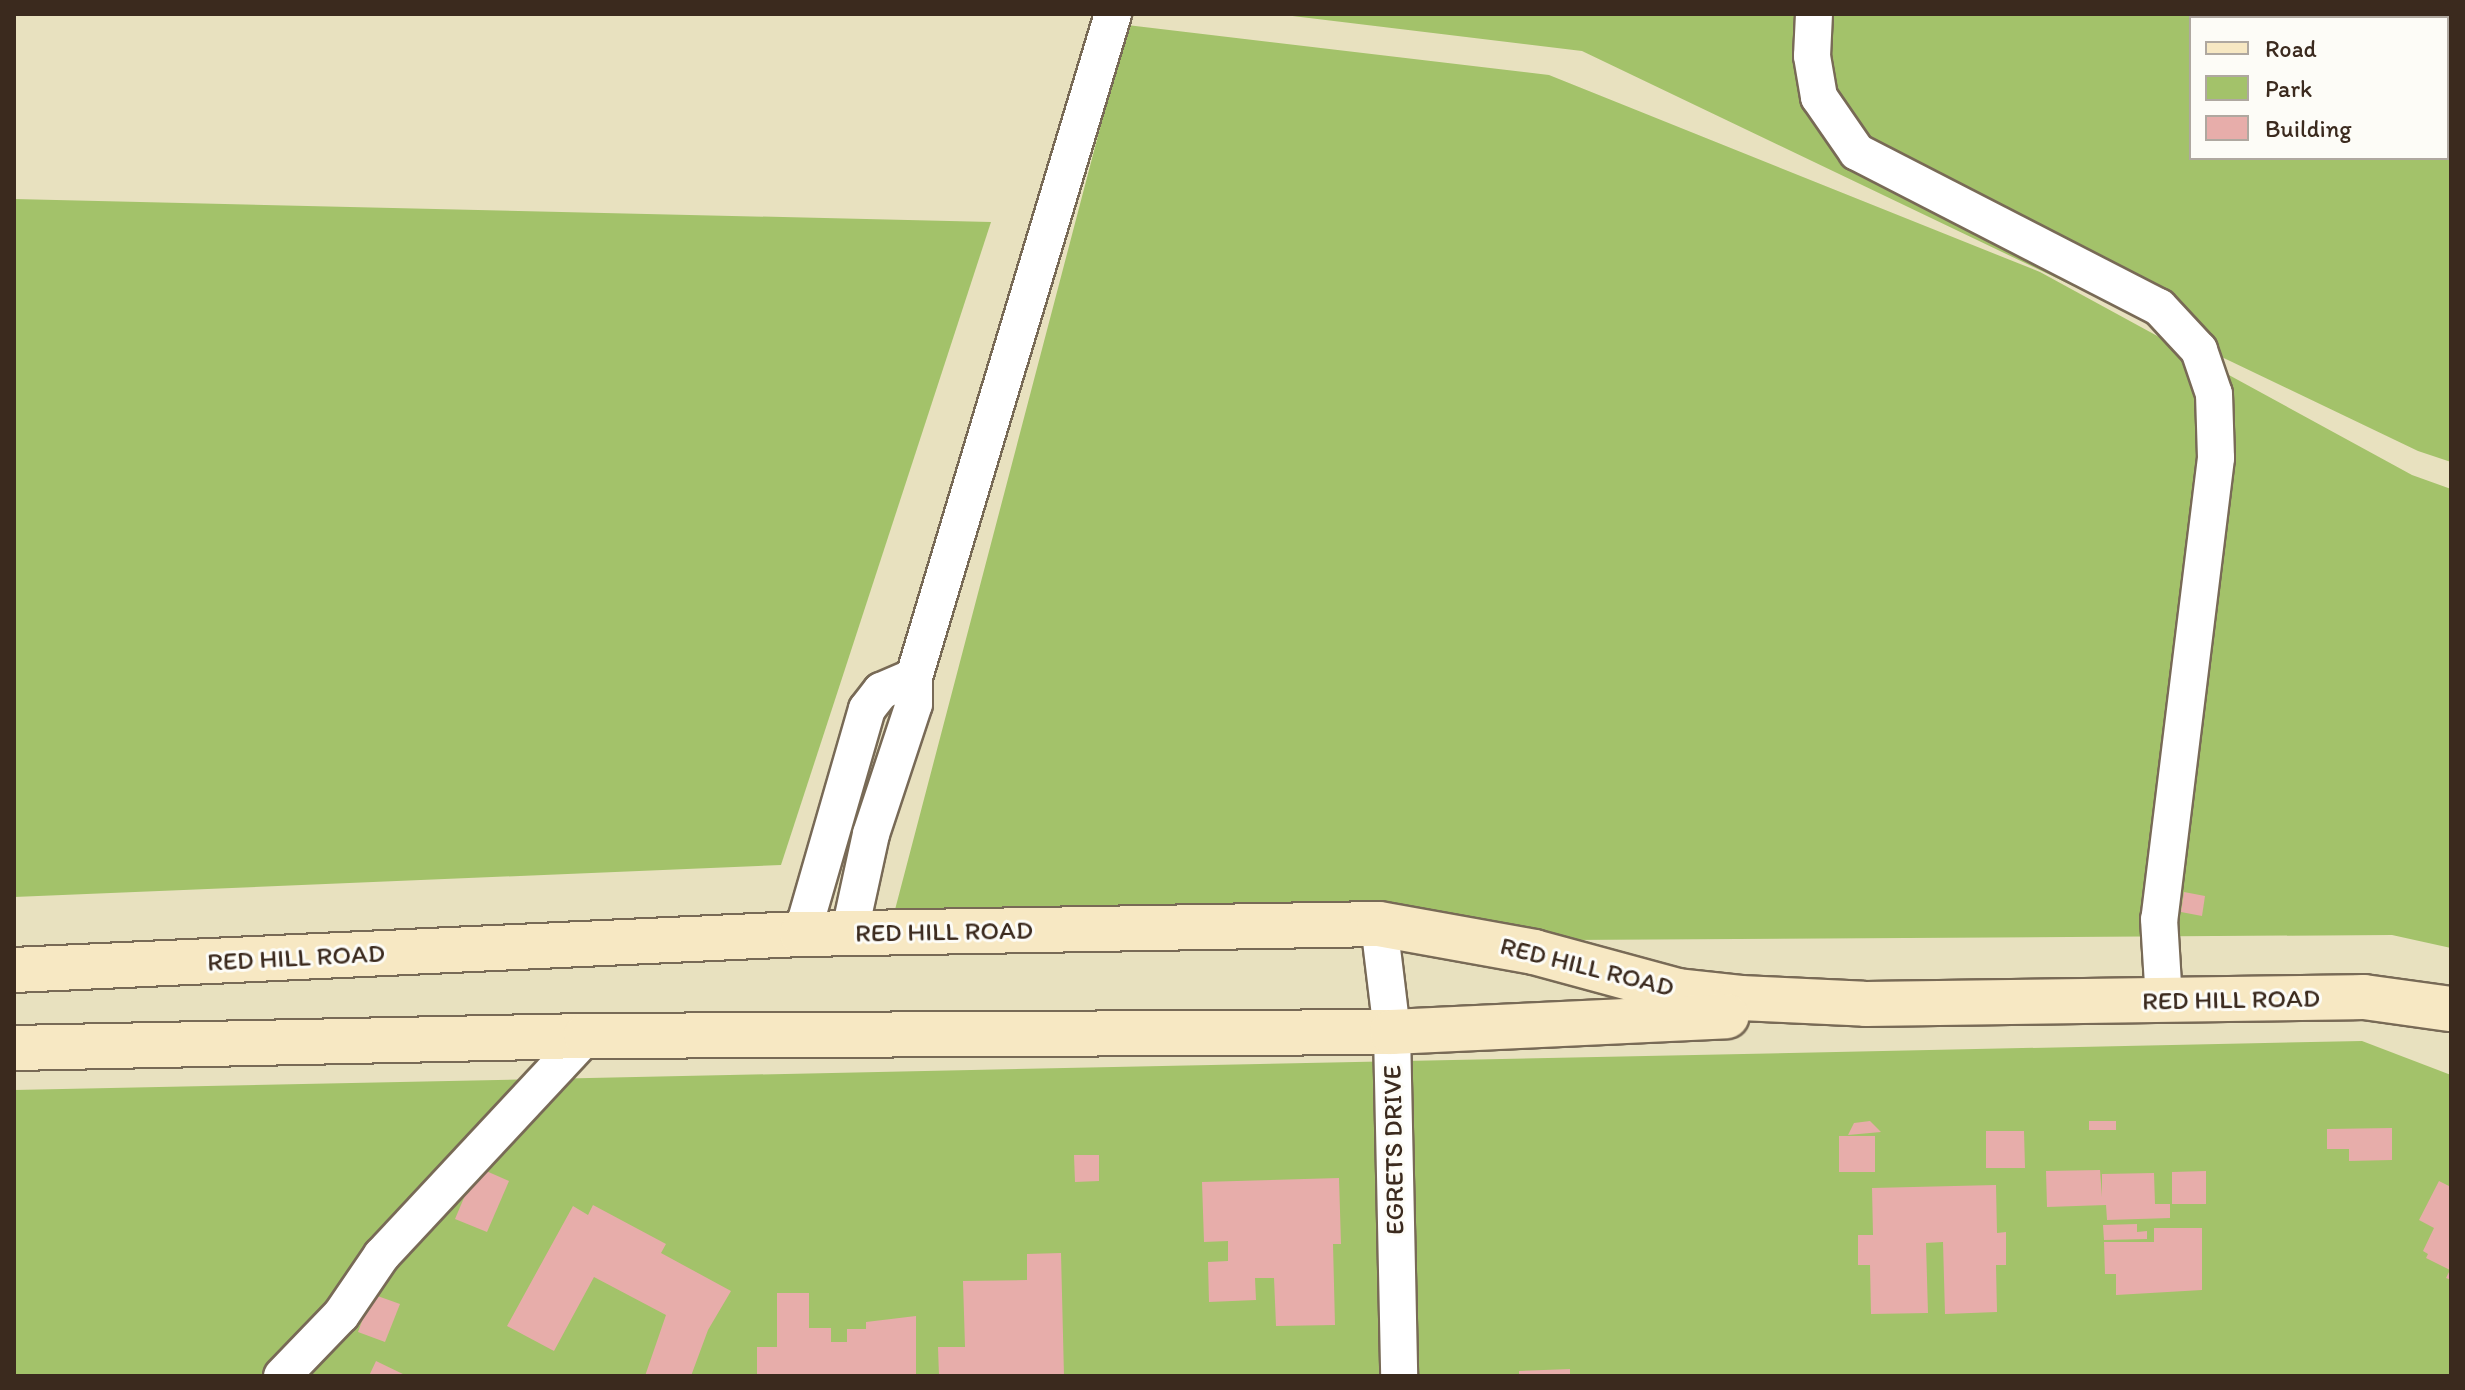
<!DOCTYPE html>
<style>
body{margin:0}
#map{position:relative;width:2465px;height:1390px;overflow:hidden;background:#e8e1bf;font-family:Itim,sans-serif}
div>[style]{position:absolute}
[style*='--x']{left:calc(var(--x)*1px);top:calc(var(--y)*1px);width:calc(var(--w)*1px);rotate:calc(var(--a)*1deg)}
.green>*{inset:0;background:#a3c26a}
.building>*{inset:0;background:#e7adaa}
.roads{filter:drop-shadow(2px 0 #786a56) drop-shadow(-2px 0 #786a56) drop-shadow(0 2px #786a56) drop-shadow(0 -2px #786a56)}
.street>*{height:36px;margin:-18px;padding:0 18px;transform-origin:18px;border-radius:18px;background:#fff}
.secondary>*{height:44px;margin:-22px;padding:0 22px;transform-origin:22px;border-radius:22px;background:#f7e8c3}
span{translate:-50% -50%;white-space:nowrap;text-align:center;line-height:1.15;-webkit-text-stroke:6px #fdfcf7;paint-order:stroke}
.street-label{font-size:26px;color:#3b2a1e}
.frame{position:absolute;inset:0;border:16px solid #3b2a1e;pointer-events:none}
.legend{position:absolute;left:2189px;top:16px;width:260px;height:144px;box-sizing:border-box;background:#fdfcf7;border:2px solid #afa8a0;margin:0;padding:10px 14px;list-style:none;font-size:24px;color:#3b2a1e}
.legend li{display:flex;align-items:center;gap:16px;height:40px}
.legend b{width:40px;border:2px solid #afa8a0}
</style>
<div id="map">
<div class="green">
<i style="clip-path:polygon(evenodd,1276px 14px,2451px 14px,2451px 462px,2418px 451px,1582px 51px,1276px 14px,2191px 18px,2447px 18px,2447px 158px,2191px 158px,2191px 18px)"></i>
<i style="clip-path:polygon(1127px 25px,1549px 75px,2040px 272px,2412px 475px,2451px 489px,2451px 948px,2392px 935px,886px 944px)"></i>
<i style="clip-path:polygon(14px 199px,991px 222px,781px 865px,14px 897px)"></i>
<i style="clip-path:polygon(2362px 1041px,2451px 1075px,2451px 1376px,14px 1376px,14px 1090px)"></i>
</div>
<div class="building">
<i style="clip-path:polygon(2184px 892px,2205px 896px,2202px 916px,2181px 912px)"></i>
<i style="clip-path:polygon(1870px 1121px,1881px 1132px,1848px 1135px,1854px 1123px)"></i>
<i style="clip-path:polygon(2089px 1121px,2116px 1121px,2116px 1130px,2089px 1130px)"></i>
<i style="clip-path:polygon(2392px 1128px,2392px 1160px,2349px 1161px,2349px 1149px,2327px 1149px,2327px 1129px)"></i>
<i style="clip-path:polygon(1986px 1131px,2024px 1131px,2025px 1168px,1986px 1168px)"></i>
<i style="clip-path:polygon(1839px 1136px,1875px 1136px,1875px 1172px,1839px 1172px)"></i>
<i style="clip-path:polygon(1074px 1155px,1099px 1155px,1099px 1181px,1075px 1182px)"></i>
<i style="clip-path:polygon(477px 1167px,509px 1181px,487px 1232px,455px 1219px)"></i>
<i style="clip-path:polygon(2100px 1170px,2102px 1197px,2102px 1174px,2154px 1173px,2155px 1204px,2170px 1204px,2170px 1218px,2107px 1220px,2106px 1205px,2047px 1207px,2046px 1171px)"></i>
<i style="clip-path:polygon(2206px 1171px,2206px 1204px,2172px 1204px,2172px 1172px)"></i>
<i style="clip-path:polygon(1339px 1178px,1341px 1244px,1333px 1244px,1335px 1325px,1276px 1326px,1274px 1278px,1255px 1278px,1256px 1300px,1209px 1302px,1208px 1262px,1228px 1261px,1228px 1241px,1204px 1242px,1202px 1182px)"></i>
<i style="clip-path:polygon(2439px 1181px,2451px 1187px,2451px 1280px,2446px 1278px,2450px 1270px,2426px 1258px,2428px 1254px,2423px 1251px,2434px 1228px,2419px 1220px)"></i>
<i style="clip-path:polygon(1996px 1185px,1997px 1233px,2006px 1232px,2006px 1265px,1996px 1265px,1997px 1312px,1945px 1314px,1943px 1242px,1926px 1243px,1928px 1313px,1871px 1314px,1870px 1265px,1858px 1265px,1858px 1235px,1873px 1235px,1872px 1188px)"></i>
<i style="clip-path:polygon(593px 1205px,666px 1244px,661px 1253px,731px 1291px,708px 1330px,691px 1376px,645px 1376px,666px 1315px,594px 1277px,554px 1351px,507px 1326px,573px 1206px,588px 1215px)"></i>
<i style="clip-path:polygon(2137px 1224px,2137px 1232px,2147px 1231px,2147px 1239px,2104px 1240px,2103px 1225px)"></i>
<i style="clip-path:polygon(2154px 1228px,2202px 1228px,2202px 1290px,2116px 1295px,2116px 1274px,2105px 1274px,2104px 1242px,2154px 1242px)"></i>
<i style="clip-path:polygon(1061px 1253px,1064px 1376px,939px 1376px,938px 1347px,965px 1347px,963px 1281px,1027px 1280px,1027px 1254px)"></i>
<i style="clip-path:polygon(777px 1293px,809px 1293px,809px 1328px,831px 1328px,831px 1342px,847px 1342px,847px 1329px,866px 1329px,866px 1322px,916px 1316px,916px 1376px,757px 1376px,757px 1347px,777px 1347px)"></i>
<i style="clip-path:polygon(372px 1294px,400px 1304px,385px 1342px,358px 1332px)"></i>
<i style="clip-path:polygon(376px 1361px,407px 1376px,369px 1376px)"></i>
<i style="clip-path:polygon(1570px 1369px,1570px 1376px,1519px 1376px,1519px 1371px)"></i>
</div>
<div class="roads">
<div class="street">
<i style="--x:1814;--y:14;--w:42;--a:92.7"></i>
<i style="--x:1812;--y:56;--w:42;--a:80.3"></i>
<i style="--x:1819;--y:97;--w:67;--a:55.4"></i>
<i style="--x:1857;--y:152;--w:339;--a:27.2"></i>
<i style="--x:2159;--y:307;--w:59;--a:47.1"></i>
<i style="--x:2199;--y:350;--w:46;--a:71.2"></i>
<i style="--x:2214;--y:394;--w:64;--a:88.2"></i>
<i style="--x:2216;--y:458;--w:465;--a:97"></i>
<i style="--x:2159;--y:919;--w:82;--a:86.5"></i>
<i style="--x:1379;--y:924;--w:109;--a:83.1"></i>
<i style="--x:1392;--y:1032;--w:344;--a:88.8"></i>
<i style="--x:802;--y:934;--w:234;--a:-73.9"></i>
<i style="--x:867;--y:709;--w:23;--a:-52"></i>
<i style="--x:881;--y:691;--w:36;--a:-23"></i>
<i style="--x:849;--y:935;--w:103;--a:-77.7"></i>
<i style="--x:871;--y:834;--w:137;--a:-71.7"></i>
<i style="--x:914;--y:704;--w:27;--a:-90"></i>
<i style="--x:914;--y:677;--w:692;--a:-73.29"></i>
<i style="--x:282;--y:1376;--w:85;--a:-46"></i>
<i style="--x:341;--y:1315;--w:73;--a:-55.7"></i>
<i style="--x:382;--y:1255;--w:299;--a:-47"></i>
</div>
<div class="secondary">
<i style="--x:14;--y:970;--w:789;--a:-2.62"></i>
<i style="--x:802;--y:934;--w:577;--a:-0.99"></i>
<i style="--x:1379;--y:924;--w:158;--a:10.2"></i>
<i style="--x:1534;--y:952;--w:149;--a:15.2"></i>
<i style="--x:1678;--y:991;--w:63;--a:6.3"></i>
<i style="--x:1741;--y:998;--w:125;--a:2.7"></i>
<i style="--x:1866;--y:1004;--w:498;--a:-0.8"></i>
<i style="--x:2364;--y:997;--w:88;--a:7.9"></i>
<i style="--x:14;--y:1048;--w:572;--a:-1.2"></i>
<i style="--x:586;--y:1036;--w:806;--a:-0.28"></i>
<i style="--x:1392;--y:1032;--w:335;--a:-2.7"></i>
</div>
</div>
<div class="street-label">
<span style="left:944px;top:932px;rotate:-1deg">RED HILL ROAD</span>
<span style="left:296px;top:958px;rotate:-3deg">RED HILL ROAD</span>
<span style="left:1587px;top:967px;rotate:14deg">RED HILL ROAD</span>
<span style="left:2231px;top:1000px;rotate:-1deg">RED HILL ROAD</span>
<span style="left:1394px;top:1150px;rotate:-91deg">EGRETS DRIVE</span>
</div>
<div class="frame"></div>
<ul class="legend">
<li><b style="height:10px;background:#f7e8c3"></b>Road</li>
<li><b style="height:22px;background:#a3c26a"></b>Park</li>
<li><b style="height:22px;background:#e7adaa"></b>Building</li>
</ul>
</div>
